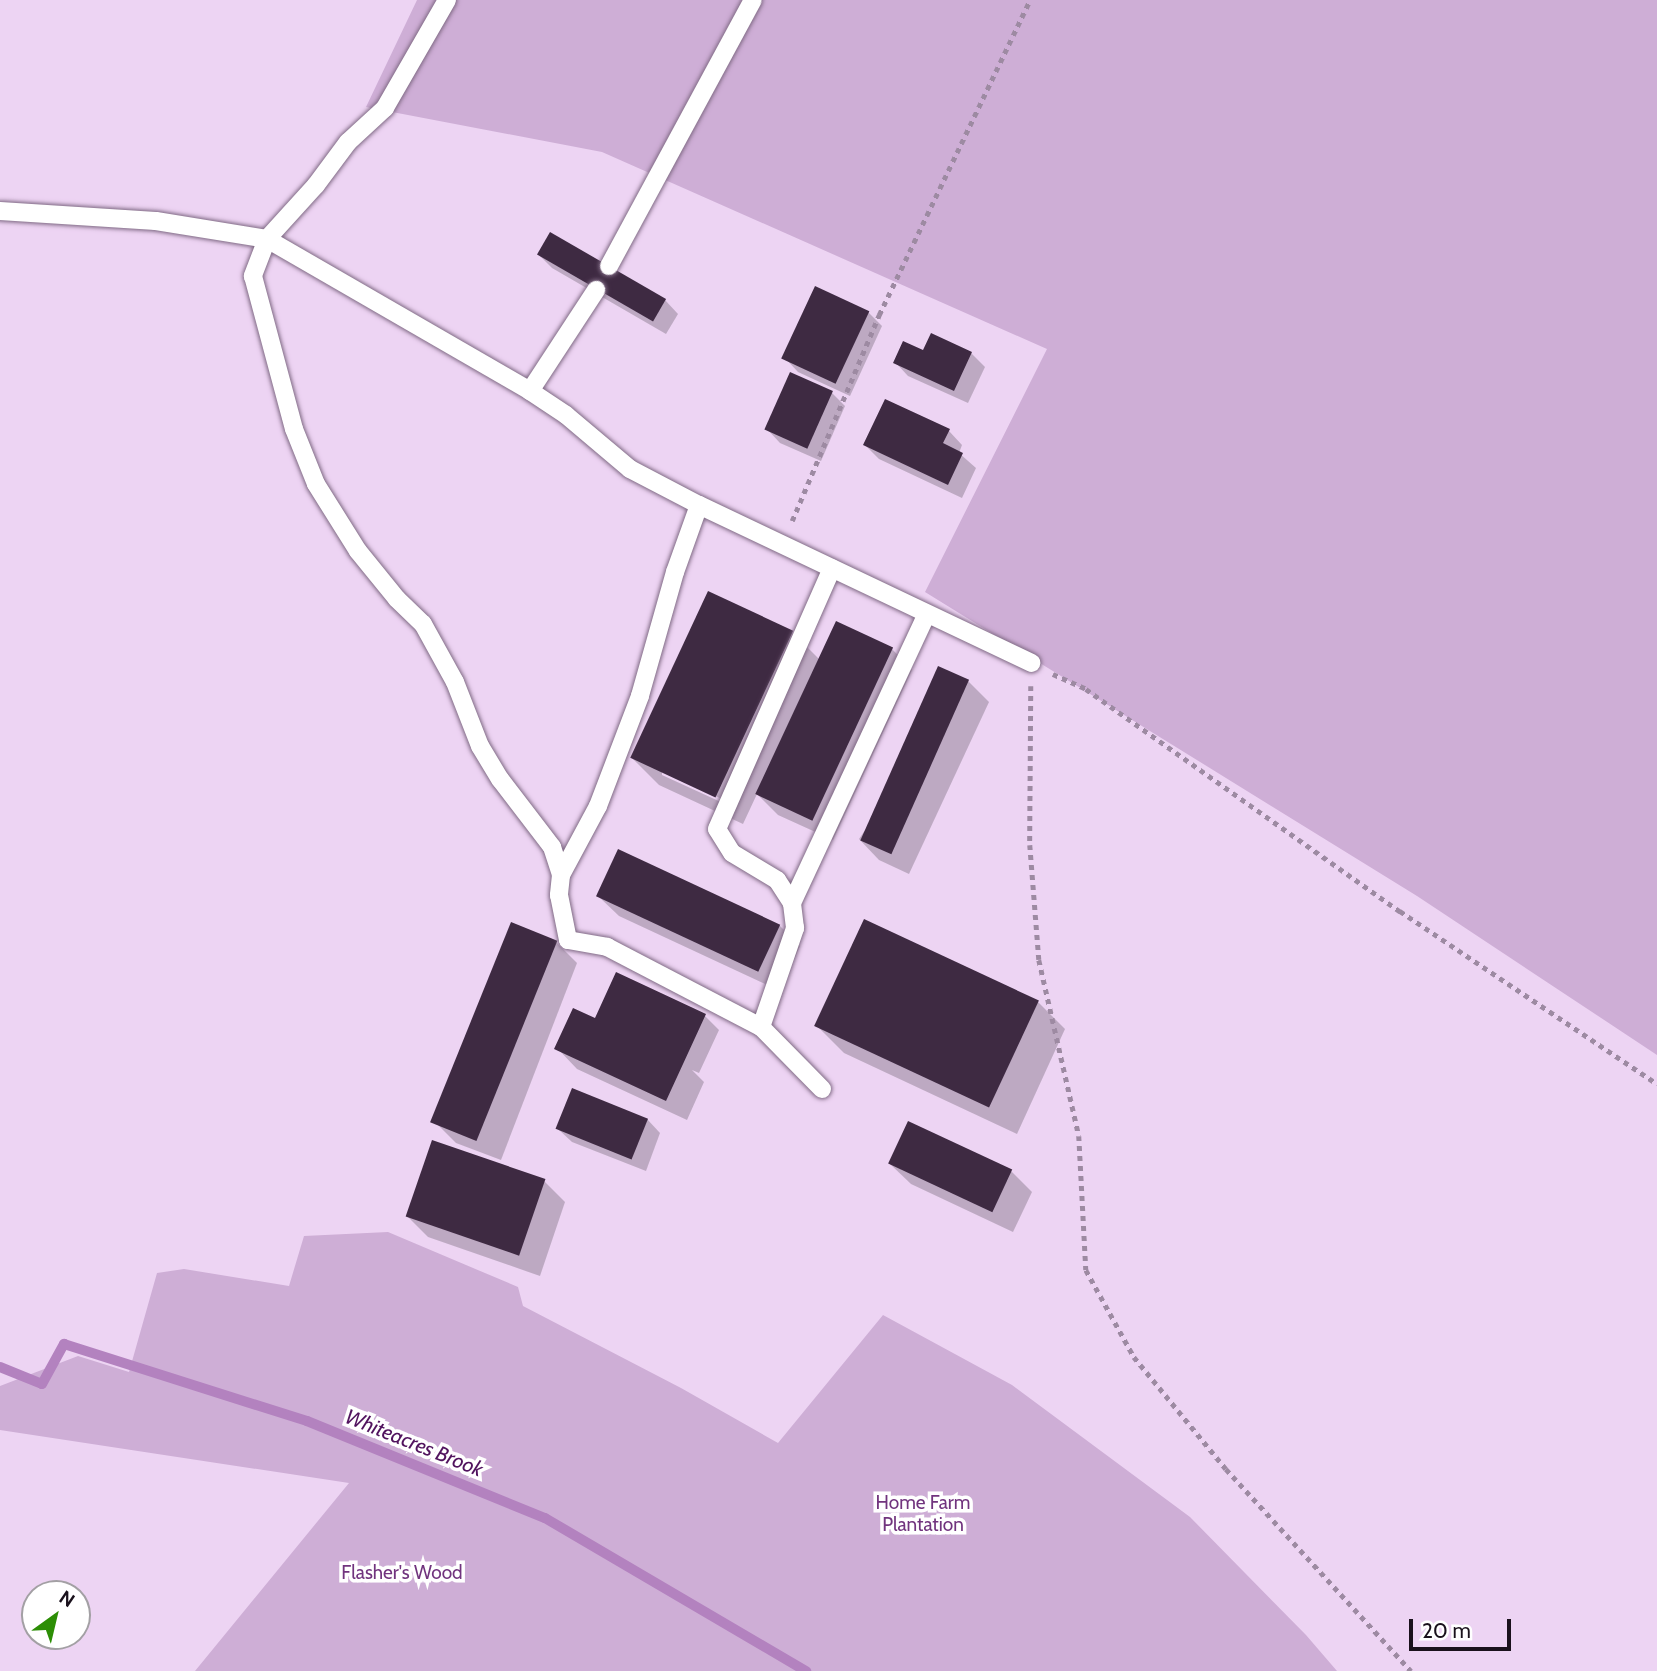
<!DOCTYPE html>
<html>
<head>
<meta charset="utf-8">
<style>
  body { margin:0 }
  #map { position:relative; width:1657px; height:1671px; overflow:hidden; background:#edd4f3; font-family:Cabin,sans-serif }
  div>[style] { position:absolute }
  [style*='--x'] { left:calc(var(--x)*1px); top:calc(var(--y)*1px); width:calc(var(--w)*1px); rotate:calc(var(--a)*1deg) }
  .green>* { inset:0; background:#ceaed6 }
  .shadow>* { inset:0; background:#0003 }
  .stream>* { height:10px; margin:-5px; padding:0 5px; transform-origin:5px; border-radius:5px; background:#b382bf }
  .building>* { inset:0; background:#3e2a42; transform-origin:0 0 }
  .path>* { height:4.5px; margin-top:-2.25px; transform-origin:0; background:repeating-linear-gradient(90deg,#9d8aa2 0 5px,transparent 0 10px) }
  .roads { filter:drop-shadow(0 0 2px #806a85) drop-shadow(0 0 2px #806a85) }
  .lane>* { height:18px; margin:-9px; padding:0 9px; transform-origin:9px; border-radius:9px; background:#fff }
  span { translate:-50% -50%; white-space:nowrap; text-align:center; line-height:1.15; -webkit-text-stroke:7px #fff; paint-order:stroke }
  .park-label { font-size:19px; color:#71347e }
  .water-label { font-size:21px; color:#51135e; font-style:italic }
  .north { position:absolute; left:21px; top:1580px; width:70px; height:70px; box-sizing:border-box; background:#fff; border:2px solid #a3a0a4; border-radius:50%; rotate:34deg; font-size:19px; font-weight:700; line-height:28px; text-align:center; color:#1a111c }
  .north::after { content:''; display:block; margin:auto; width:24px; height:32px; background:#2c8e05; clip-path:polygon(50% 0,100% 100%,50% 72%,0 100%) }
  .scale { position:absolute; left:1409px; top:1619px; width:102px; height:32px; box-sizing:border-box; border:4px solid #1a111c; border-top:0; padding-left:9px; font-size:21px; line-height:24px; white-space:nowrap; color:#1a111c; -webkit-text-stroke:5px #fff; paint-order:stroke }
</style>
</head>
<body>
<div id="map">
  <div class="green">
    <i style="clip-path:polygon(417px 0,1657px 0,1657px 1055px,1417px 896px,925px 592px,1047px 349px,602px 152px,366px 107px)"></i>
    <i style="clip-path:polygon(388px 1232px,518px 1287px,523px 1306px,681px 1388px,778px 1443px,883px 1315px,1012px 1385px,1190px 1517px,1306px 1635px,1337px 1671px,195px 1671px,349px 1483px,0 1430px,0 1386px,78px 1356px,129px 1372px,157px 1273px,184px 1269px,289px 1286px,304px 1236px)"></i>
  </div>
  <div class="shadow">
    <i style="clip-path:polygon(539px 255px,665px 300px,678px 314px,666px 334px,552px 268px)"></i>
    <i style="clip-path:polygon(868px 312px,882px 326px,850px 396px,798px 372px,785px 358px)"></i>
    <i style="clip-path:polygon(924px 352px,971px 353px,985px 367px,968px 403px,908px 376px,895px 362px)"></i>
    <i style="clip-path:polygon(832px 393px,845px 406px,821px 461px,780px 443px,767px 429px)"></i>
    <i style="clip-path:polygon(949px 431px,962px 445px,959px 453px,976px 468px,962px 498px,879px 459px,865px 445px)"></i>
    <i style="clip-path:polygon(evenodd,708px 593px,792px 632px,820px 660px,892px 649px,912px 670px,833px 840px,778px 815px,757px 794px,743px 824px,659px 785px,632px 758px,708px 593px,662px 771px,724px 800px,723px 803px,662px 775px,662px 771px)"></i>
    <i style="clip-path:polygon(968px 681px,989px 702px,909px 874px,879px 860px,859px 839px)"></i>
    <i style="clip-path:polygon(598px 896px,780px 926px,800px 946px,780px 991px,619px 916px)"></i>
    <i style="clip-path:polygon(556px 942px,577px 963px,501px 1160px,456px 1143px,435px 1122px)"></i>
    <i style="clip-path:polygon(617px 975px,705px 1016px,719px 1030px,699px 1073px,692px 1070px,704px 1082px,687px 1120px,577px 1069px,557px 1048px,595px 1020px)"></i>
    <i style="clip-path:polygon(1038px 1002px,1065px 1029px,1017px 1134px,844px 1053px,816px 1025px)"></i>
    <i style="clip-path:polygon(647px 1119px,660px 1133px,646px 1171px,572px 1142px,558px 1129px)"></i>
    <i style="clip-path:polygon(890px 1164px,1011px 1171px,1032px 1192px,1013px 1232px,911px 1184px)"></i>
    <i style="clip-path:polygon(544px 1181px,565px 1202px,540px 1276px,428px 1237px,407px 1216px)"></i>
  </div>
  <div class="stream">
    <i style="--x:0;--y:1367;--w:45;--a:22"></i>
    <i style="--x:42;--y:1384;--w:46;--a:-61.2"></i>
    <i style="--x:64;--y:1344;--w:255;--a:17.6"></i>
    <i style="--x:307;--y:1421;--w:257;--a:22.2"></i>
    <i style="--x:545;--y:1518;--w:303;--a:30.4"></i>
  </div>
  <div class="building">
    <i style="left:550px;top:232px;width:134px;height:26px;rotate:30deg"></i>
    <i style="left:815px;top:286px;width:60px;height:80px;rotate:25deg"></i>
    <i style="clip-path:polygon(931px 333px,972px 352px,954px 391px,893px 363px,903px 341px,923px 350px)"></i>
    <i style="left:790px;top:372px;width:47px;height:63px;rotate:24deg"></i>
    <i style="clip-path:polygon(885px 399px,950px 429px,943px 443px,963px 453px,948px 485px,863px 445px)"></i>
    <i style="left:708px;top:591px;width:94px;height:184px;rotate:25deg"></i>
    <i style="left:836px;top:621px;width:63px;height:191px;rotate:25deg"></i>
    <i style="left:938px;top:666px;width:34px;height:191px;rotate:24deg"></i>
    <i style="left:618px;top:849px;width:179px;height:52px;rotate:25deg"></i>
    <i style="left:864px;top:919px;width:193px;height:118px;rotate:25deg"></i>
    <i style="left:511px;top:922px;width:50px;height:216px;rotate:22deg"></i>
    <i style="clip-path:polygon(616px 972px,706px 1014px,666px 1101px,554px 1049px,573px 1008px,595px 1018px)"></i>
    <i style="left:572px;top:1088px;width:82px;height:44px;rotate:22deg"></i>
    <i style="left:908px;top:1121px;width:115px;height:47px;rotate:25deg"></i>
    <i style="left:432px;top:1140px;width:120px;height:81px;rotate:19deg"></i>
  </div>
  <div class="path">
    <i style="--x:792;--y:521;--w:224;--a:-67.1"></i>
    <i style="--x:879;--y:315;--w:349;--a:-64.4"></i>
    <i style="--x:1053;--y:674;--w:36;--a:24"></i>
    <i style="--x:1086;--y:689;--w:385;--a:35.3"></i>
    <i style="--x:1400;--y:911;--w:310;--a:33.9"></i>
    <i style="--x:1031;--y:686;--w:159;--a:90.4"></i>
    <i style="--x:1030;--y:845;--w:115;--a:85.5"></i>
    <i style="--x:1039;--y:960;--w:180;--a:77.2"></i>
    <i style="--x:1079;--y:1136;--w:134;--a:87"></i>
    <i style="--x:1086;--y:1270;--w:99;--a:61.1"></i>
    <i style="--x:1134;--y:1357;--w:145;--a:50.6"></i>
    <i style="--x:1226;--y:1469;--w:274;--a:47.5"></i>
  </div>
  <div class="roads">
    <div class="lane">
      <i style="--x:447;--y:0;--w:125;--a:119.9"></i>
      <i style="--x:385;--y:108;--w:50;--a:137.4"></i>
      <i style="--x:348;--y:142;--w:54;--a:126.7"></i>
      <i style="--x:316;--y:185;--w:73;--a:132.2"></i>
      <i style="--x:267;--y:239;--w:40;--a:111"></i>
      <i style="--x:253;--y:276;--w:158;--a:75"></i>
      <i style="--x:294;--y:429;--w:59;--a:68.2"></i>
      <i style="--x:316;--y:484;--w:79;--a:57.9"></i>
      <i style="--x:358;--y:551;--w:62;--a:50.9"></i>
      <i style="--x:397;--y:599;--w:36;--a:44"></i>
      <i style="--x:423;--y:624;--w:66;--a:61.1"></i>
      <i style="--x:455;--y:682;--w:69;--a:68.7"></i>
      <i style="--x:480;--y:746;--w:39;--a:59"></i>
      <i style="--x:500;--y:779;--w:86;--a:52.6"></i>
      <i style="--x:552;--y:847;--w:29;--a:72"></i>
      <i style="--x:0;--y:211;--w:156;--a:3.7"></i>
      <i style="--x:156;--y:221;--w:112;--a:9.2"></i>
      <i style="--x:267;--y:239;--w:304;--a:30"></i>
      <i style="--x:530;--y:391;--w:43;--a:33.7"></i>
      <i style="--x:566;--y:415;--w:84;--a:40.2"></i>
      <i style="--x:630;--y:469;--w:78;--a:27.6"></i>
      <i style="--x:699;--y:505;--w:368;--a:25.4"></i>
      <i style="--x:609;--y:266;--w:302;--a:-61.6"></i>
      <i style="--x:530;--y:391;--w:121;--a:-56.8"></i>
      <i style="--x:699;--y:505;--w:71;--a:109.7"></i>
      <i style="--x:675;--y:572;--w:129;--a:105.8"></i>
      <i style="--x:640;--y:696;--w:118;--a:110.9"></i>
      <i style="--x:598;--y:806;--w:78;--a:118.2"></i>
      <i style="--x:561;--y:875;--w:20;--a:96"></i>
      <i style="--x:559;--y:895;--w:46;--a:78.7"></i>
      <i style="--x:568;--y:940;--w:40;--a:10"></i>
      <i style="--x:607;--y:947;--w:174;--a:27.5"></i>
      <i style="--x:792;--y:903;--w:319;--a:-65"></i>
      <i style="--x:822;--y:1089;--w:87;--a:-134.5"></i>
      <i style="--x:761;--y:1027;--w:105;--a:-71"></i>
      <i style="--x:795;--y:928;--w:25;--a:-97"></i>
      <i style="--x:792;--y:903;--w:27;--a:-123"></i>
      <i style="--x:777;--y:880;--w:52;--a:-149"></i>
      <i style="--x:732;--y:853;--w:28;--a:-122"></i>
      <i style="--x:717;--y:829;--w:285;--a:-66.2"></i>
    </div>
  </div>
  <div class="park-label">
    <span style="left:923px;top:1514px">Home Farm<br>Plantation</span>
    <span style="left:402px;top:1573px">Flasher's Wood</span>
  </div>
  <div class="water-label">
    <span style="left:414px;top:1443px;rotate:22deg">Whiteacres Brook</span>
  </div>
  <div class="north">N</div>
  <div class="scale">20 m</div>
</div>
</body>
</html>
